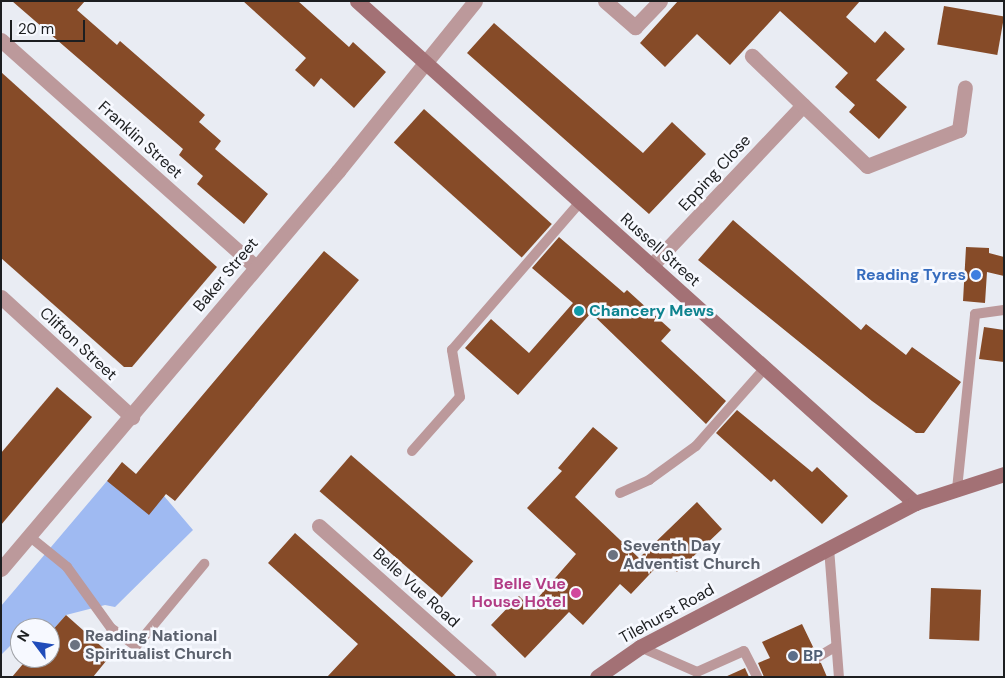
<!DOCTYPE html>
<html>
<head>
<meta charset="utf-8">
<style>
  body { margin:0 }
  #map { position:relative; width:1005px; height:678px; overflow:hidden; background:#e9ecf3; font-family:"DM Sans",sans-serif }
  div>[style] { position:absolute }
  [style*='--x'] { left:calc(var(--x)*1px); top:calc(var(--y)*1px); width:calc(var(--w)*1px); rotate:calc(var(--a)*1deg) }
  .green>* { inset:0; background:#9fbaf2 }
  .building>* { inset:0; background:#864b28; transform-origin:0 0 }
  .lane>* { height:10px; margin:-5px; padding:0 5px; transform-origin:5px; border-radius:5px; background:#bc999b }
  .street>* { height:15px; margin:-7.5px; padding:0 7.5px; transform-origin:7.5px; border-radius:7.5px; background:#bc999b }
  .secondary>* { height:15px; margin:-7.5px; padding:0 7.5px; transform-origin:7.5px; border-radius:7.5px; background:#a37175 }
  .dots>* { width:14px; height:14px; translate:-50% -50%; box-sizing:border-box; border:2px solid #f7f9ff; border-radius:50% }
  span { translate:-50% -50%; white-space:nowrap; text-align:center; line-height:1.15; -webkit-text-stroke:5px #f7f9ff; paint-order:stroke }
  .street-label { font-size:16px; color:#1c1e20 }
  .shop-label { font-size:16px; color:#366cbe; font-weight:700 }
  .right { translate:-100% -50%; text-align:right }
  .culture-label { font-size:16px; color:#0d838f; font-weight:700 }
  .left { translate:0 -50%; text-align:left }
  .worship-label { font-size:16px; color:#5b616d; font-weight:700 }
  .hotel-label { font-size:16px; color:#b23c85; font-weight:700 }
  .service-label { font-size:16px; color:#4e5e75; font-weight:700 }
  .frame { position:absolute; inset:0; border:2px solid #1c1e20; pointer-events:none }
  .north { position:absolute; left:10px; top:618px; width:50px; height:50px; box-sizing:border-box; background:#f7f9ff; border:1px solid #9fa1a6; border-radius:50%; rotate:301deg; font-size:14px; font-weight:700; line-height:20px; text-align:center; color:#1c1e20 }
  .north::after { content:''; display:block; margin:auto; width:18px; height:22px; background:#204cba; clip-path:polygon(50% 0,100% 100%,50% 72%,0 100%) }
  .scale { position:absolute; left:10px; top:20px; width:75px; height:22px; box-sizing:border-box; border:2px solid #1c1e20; border-top:0; padding-left:6px; font-size:15px; line-height:18px; white-space:nowrap; color:#1c1e20; -webkit-text-stroke:4px #f7f9ff; paint-order:stroke }
</style>
</head>
<body>
<div id="map">
  <div class="green">
    <i style="clip-path:polygon(107px 481px,164px 496px,193px 530px,115px 607px,105px 605px,66px 615px,50px 633px,50px 628px,20px 628px,20px 636px,1px 655px,1px 606px)"></i>
  </div>
  <div class="building">
    <i style="clip-path:polygon(12px 1px,85px 1px,77px 10px,117px 45px,120px 41px,205px 115px,199px 122px,221px 141px,215px 149px,268px 194px,244px 224px,197px 184px,203px 176px,179px 155px,183px 149px)"></i>
    <i style="clip-path:polygon(243px 1px,298px 1px,349px 47px,353px 42px,386px 72px,354px 108px,321px 78px,314px 87px,295px 70px,306px 58px)"></i>
    <i style="clip-path:polygon(678px 1px,860px 1px,846px 17px,875px 43px,885px 31px,905px 49px,876px 80px,907px 107px,879px 139px,849px 112px,855px 105px,835px 87px,848px 73px,780px 11px,730px 65px,697px 34px,665px 67px,640px 43px)"></i>
    <i style="left:944px;top:6px;width:61px;height:39px;rotate:10deg"></i>
    <i style="clip-path:polygon(494px 23px,643px 153px,672px 122px,706px 154px,649px 214px,467px 53px)"></i>
    <i style="clip-path:polygon(1px 72px,217px 267px,132px 367px,124px 367px,1px 258px)"></i>
    <i style="left:424px;top:109px;width:172px;height:45px;rotate:42deg"></i>
    <i style="clip-path:polygon(733px 220px,861px 330px,866px 324px,906px 355px,912px 347px,961px 382px,924px 433px,916px 433px,872px 401px,698px 260px)"></i>
    <i style="clip-path:polygon(559px 237px,624px 293px,627px 290px,671px 330px,661px 341px,726px 401px,706px 424px,591px 313px,518px 395px,465px 348px,491px 319px,529px 353px,573px 303px,532px 268px)"></i>
    <i style="clip-path:polygon(966px 247px,989px 248px,989px 253px,1004px 257px,1004px 276px,987px 272px,985px 303px,963px 301px)"></i>
    <i style="clip-path:polygon(324px 251px,359px 280px,175px 501px,166px 494px,149px 515px,107px 481px,122px 462px,136px 474px)"></i>
    <i style="clip-path:polygon(984px 327px,1004px 330px,1004px 362px,979px 359px)"></i>
    <i style="clip-path:polygon(57px 387px,92px 417px,1px 525px,1px 453px)"></i>
    <i style="clip-path:polygon(737px 410px,812px 472px,817px 467px,848px 496px,822px 524px,774px 479px,771px 482px,716px 433px)"></i>
    <i style="clip-path:polygon(593px 427px,618px 448px,575px 497px,639px 558px,697px 502px,722px 529px,677px 572px,664px 559px,631px 594px,620px 584px,583px 625px,569px 612px,525px 658px,491px 625px,519px 596px,530px 607px,576px 554px,527px 508px,562px 471px,558px 468px)"></i>
    <i style="left:351px;top:455px;width:162px;height:48px;rotate:41deg"></i>
    <i style="clip-path:polygon(295px 533px,365px 595px,457px 677px,327px 677px,358px 644px,268px 563px)"></i>
    <i style="left:931px;top:588px;width:50px;height:51px;rotate:2deg"></i>
    <i style="clip-path:polygon(66px 615px,111px 655px,93px 677px,12px 677px,28px 658px,50px 658px,50px 633px)"></i>
    <i style="clip-path:polygon(802px 624px,815px 651px,812px 660px,821px 663px,827px 677px,764px 677px,758px 663px,770px 658px,762px 642px)"></i>
    <i style="clip-path:polygon(745px 668px,749px 677px,725px 677px)"></i>
  </div>
  <div class="lane">
    <i style="--x:412;--y:451;--w:72;--a:-48.4"></i>
    <i style="--x:460;--y:397;--w:48;--a:-99.7"></i>
    <i style="--x:452;--y:350;--w:196;--a:-49.1"></i>
    <i style="--x:957;--y:489;--w:176;--a:-84.1"></i>
    <i style="--x:975;--y:314;--w:29;--a:-8"></i>
    <i style="--x:620;--y:493;--w:32;--a:-24"></i>
    <i style="--x:649;--y:480;--w:58;--a:-35.9"></i>
    <i style="--x:696;--y:446;--w:104;--a:-48.5"></i>
    <i style="--x:29;--y:536;--w:49;--a:39.2"></i>
    <i style="--x:67;--y:567;--w:75;--a:54.2"></i>
    <i style="--x:111;--y:628;--w:31;--a:36"></i>
    <i style="--x:136;--y:646;--w:107;--a:-50.3"></i>
    <i style="--x:829;--y:548;--w:129;--a:85.6"></i>
    <i style="--x:640;--y:647;--w:62;--a:23.7"></i>
    <i style="--x:697;--y:672;--w:51;--a:-24.1"></i>
    <i style="--x:744;--y:651;--w:29;--a:63"></i>
    <i style="--x:818;--y:657;--w:21;--a:-31"></i>
  </div>
  <div class="street">
    <i style="--x:605;--y:1;--w:40;--a:41"></i>
    <i style="--x:635;--y:27;--w:36;--a:-46"></i>
    <i style="--x:1;--y:40;--w:340;--a:41.7"></i>
    <i style="--x:803;--y:105;--w:88;--a:43.6"></i>
    <i style="--x:867;--y:166;--w:99;--a:-21.4"></i>
    <i style="--x:959;--y:130;--w:43;--a:-82.1"></i>
    <i style="--x:651;--y:266;--w:221;--a:-46.6"></i>
    <i style="--x:803;--y:105;--w:71;--a:-136.1"></i>
    <i style="--x:1;--y:297;--w:178;--a:42.5"></i>
    <i style="--x:319;--y:526;--w:227;--a:41.6"></i>
    <i style="--x:1;--y:569;--w:522;--a:-49.74"></i>
    <i style="--x:338;--y:171;--w:218;--a:-51.1"></i>
  </div>
  <div class="secondary">
    <i style="--x:357;--y:1;--w:751;--a:41.98"></i>
    <i style="--x:597;--y:677;--w:52;--a:-34.9"></i>
    <i style="--x:640;--y:647;--w:310;--a:-27.6"></i>
    <i style="--x:915;--y:503;--w:94;--a:-18"></i>
  </div>
  <div class="dots">
    <i style="left:976px;top:275px;background:#3f7fe0"></i>
    <i style="left:579px;top:311px;background:#0f9aa8"></i>
    <i style="left:613px;top:555px;background:#6b7280"></i>
    <i style="left:576px;top:593px;background:#d1479c"></i>
    <i style="left:75px;top:645px;background:#6b7280"></i>
    <i style="left:793px;top:656px;background:#5c6f8a"></i>
  </div>
  <div class="street-label">
    <span style="left:140px;top:140px;rotate:42deg">Franklin Street</span>
    <span style="left:715px;top:173px;rotate:-47deg">Epping Close</span>
    <span style="left:660px;top:250px;rotate:42deg">Russell Street</span>
    <span style="left:226px;top:275px;rotate:-50deg">Baker Street</span>
    <span style="left:78px;top:344px;rotate:43deg">Clifton Street</span>
    <span style="left:416px;top:588px;rotate:42deg">Belle Vue Road</span>
    <span style="left:667px;top:614px;rotate:-29deg">Tilehurst Road</span>
  </div>
  <div class="shop-label">
    <span class="right" style="left:966px;top:275px">Reading Tyres</span>
  </div>
  <div class="culture-label">
    <span class="left" style="left:589px;top:311px">Chancery Mews</span>
  </div>
  <div class="worship-label">
    <span class="left" style="left:623px;top:555px">Seventh Day<br>Adventist Church</span>
    <span class="left" style="left:85px;top:645px">Reading National<br>Spiritualist Church</span>
  </div>
  <div class="hotel-label">
    <span class="right" style="left:566px;top:593px">Belle Vue<br>House Hotel</span>
  </div>
  <div class="service-label">
    <span class="left" style="left:803px;top:656px">BP</span>
  </div>
  <div class="frame"></div>
  <div class="north">N</div>
  <div class="scale">20 m</div>
</div>
</body>
</html>
